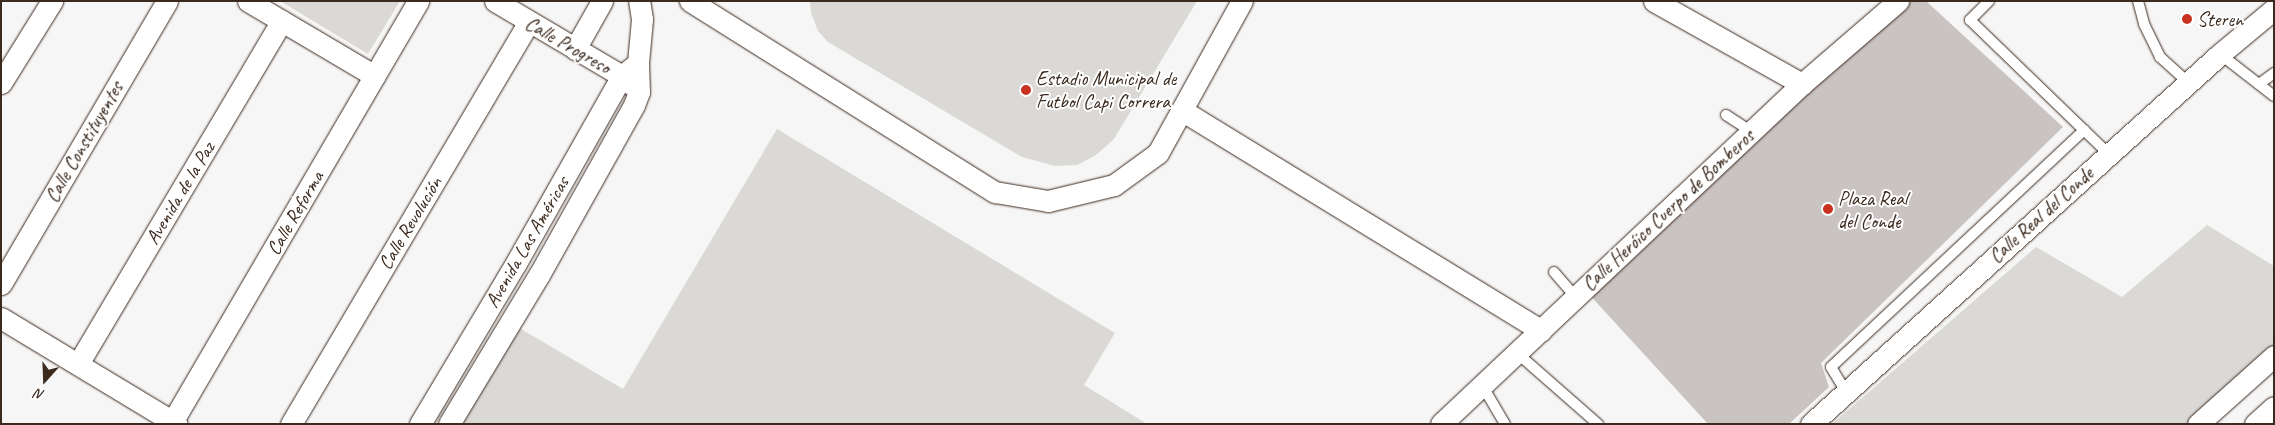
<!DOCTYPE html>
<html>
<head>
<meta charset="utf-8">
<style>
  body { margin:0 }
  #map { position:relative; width:2275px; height:425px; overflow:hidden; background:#f7f6f6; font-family:Caveat,sans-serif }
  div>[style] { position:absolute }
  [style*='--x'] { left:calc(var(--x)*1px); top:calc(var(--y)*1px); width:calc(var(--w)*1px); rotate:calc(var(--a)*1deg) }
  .green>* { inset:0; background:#dbd9d6 }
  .building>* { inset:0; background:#c9c3c1 }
  .roads { filter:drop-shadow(0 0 1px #3b2a1e) drop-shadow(0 0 1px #3b2a1e) }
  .service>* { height:10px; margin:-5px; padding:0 5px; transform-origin:5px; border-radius:5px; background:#fff }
  .minor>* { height:21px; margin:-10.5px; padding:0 10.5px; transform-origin:10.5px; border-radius:10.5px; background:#fff }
  .dots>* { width:14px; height:14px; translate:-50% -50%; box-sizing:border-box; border:2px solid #fff; border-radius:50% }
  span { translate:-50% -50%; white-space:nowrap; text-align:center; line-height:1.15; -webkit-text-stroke:4px #fff; paint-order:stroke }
  .poi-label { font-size:20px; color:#3b2a1e }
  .left { translate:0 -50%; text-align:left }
  .street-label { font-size:20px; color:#3b2a1e }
  .frame { position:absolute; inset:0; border:2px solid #3b2a1e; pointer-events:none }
  .north { position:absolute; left:20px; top:355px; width:50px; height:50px; -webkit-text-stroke:4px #fff; paint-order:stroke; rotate:200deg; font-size:14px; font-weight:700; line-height:20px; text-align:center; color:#3b2a1e }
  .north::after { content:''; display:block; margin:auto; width:18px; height:22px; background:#3b2a1e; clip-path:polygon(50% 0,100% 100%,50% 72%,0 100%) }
</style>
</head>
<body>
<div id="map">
  <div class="green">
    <i style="clip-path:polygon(280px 1px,400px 1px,368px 54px)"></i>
    <i style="clip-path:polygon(810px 1px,1197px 1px,1114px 139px,1096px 155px,1077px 165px,1055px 166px,1022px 157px,828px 42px,818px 31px,811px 13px)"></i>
    <i style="clip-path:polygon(777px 129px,1115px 333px,1084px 385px,1147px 424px,458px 424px,516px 326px,623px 389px)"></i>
    <i style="clip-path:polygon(2207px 225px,2274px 266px,2274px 367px,2211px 424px,1832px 424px,2036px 247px,2122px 297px)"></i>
  </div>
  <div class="building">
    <i style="clip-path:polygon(1906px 1px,1926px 1px,2063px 127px,1821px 363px,1829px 387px,1789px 424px,1708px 424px,1586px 291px)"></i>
  </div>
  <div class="roads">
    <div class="service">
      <i style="--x:1989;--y:1;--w:27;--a:135"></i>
      <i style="--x:1970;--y:20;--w:193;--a:44"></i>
      <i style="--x:2138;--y:1;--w:24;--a:75"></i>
      <i style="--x:2144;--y:24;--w:37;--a:64"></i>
      <i style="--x:2160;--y:57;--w:39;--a:42"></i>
      <i style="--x:2220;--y:54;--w:68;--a:37.9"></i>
      <i style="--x:2259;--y:84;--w:19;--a:-36"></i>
      <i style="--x:1726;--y:115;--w:30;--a:33"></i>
      <i style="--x:1554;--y:272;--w:33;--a:49"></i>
      <i style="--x:1517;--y:353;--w:108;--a:41.2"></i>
      <i style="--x:1482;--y:385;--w:45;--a:59.5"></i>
      <i style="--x:1846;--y:392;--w:29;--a:-121"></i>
      <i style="--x:1831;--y:367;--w:347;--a:-43.1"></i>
    </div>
    <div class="minor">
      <i style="--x:248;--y:1;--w:147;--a:30.6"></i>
      <i style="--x:495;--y:1;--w:147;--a:30.6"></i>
      <i style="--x:622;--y:76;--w:13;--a:42"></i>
      <i style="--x:690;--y:1;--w:360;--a:32.1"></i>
      <i style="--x:995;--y:192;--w:54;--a:9.6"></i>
      <i style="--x:1048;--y:201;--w:68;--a:-13.6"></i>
      <i style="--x:1114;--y:185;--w:54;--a:-36"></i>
      <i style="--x:1158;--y:153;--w:174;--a:-61.1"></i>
      <i style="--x:1654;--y:1;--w:170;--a:29.3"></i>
      <i style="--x:575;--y:49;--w:55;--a:-60.6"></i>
      <i style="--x:1;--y:83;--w:97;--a:-58.1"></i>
      <i style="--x:1183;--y:111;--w:420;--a:31.5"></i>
      <i style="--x:1;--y:284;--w:328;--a:-59.6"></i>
      <i style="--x:1;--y:318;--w:205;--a:31.1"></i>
      <i style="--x:78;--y:364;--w:399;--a:-59.3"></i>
      <i style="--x:171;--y:424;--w:490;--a:-59.7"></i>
      <i style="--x:291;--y:424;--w:467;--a:-59.4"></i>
      <i style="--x:420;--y:424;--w:187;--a:-59.2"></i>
      <i style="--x:516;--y:263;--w:215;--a:-60.5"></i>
      <i style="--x:622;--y:76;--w:21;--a:-39"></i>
      <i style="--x:449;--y:424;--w:174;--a:-58.9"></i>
      <i style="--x:539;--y:275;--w:195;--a:-60.8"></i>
      <i style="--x:634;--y:105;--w:14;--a:-69"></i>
      <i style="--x:639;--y:92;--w:29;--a:-92"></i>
      <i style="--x:638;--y:63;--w:44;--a:-84.8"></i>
      <i style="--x:642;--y:19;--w:18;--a:-99"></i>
      <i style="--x:1441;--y:424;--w:496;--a:-43.3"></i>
      <i style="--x:1802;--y:84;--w:127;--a:-40.8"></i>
      <i style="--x:1811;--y:424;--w:552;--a:-42.13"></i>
      <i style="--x:2220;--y:54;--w:70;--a:-39.8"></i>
      <i style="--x:2198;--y:424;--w:102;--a:-41.8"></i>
      <i style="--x:2255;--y:424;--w:25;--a:-42"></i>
    </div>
  </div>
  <div class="dots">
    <i style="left:2187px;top:19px;background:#c8321e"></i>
    <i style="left:1026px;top:90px;background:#c8321e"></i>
    <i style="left:1828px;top:209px;background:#c8321e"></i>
  </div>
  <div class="poi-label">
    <span class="left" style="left:2197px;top:19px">Steren</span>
    <span class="left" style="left:1036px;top:90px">Estadio Municipal de<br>Futbol Capi Correra</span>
    <span class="left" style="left:1838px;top:210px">Plaza Real<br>del Conde</span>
  </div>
  <div class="street-label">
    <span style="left:568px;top:45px;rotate:30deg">Calle Progreso</span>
    <span style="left:84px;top:142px;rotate:-60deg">Calle Constituyentes</span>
    <span style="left:180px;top:193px;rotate:-59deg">Avenida de la Paz</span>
    <span style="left:1668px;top:210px;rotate:-43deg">Calle Heróico Cuerpo de Bomberos</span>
    <span style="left:295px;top:213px;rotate:-60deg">Calle Reforma</span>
    <span style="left:2041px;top:215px;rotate:-42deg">Calle Real del Conde</span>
    <span style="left:410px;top:223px;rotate:-59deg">Calle Revolucíón</span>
    <span style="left:527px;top:242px;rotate:-60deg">Avenida Las Américas</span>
  </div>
  <div class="frame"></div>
  <div class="north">N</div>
</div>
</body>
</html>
